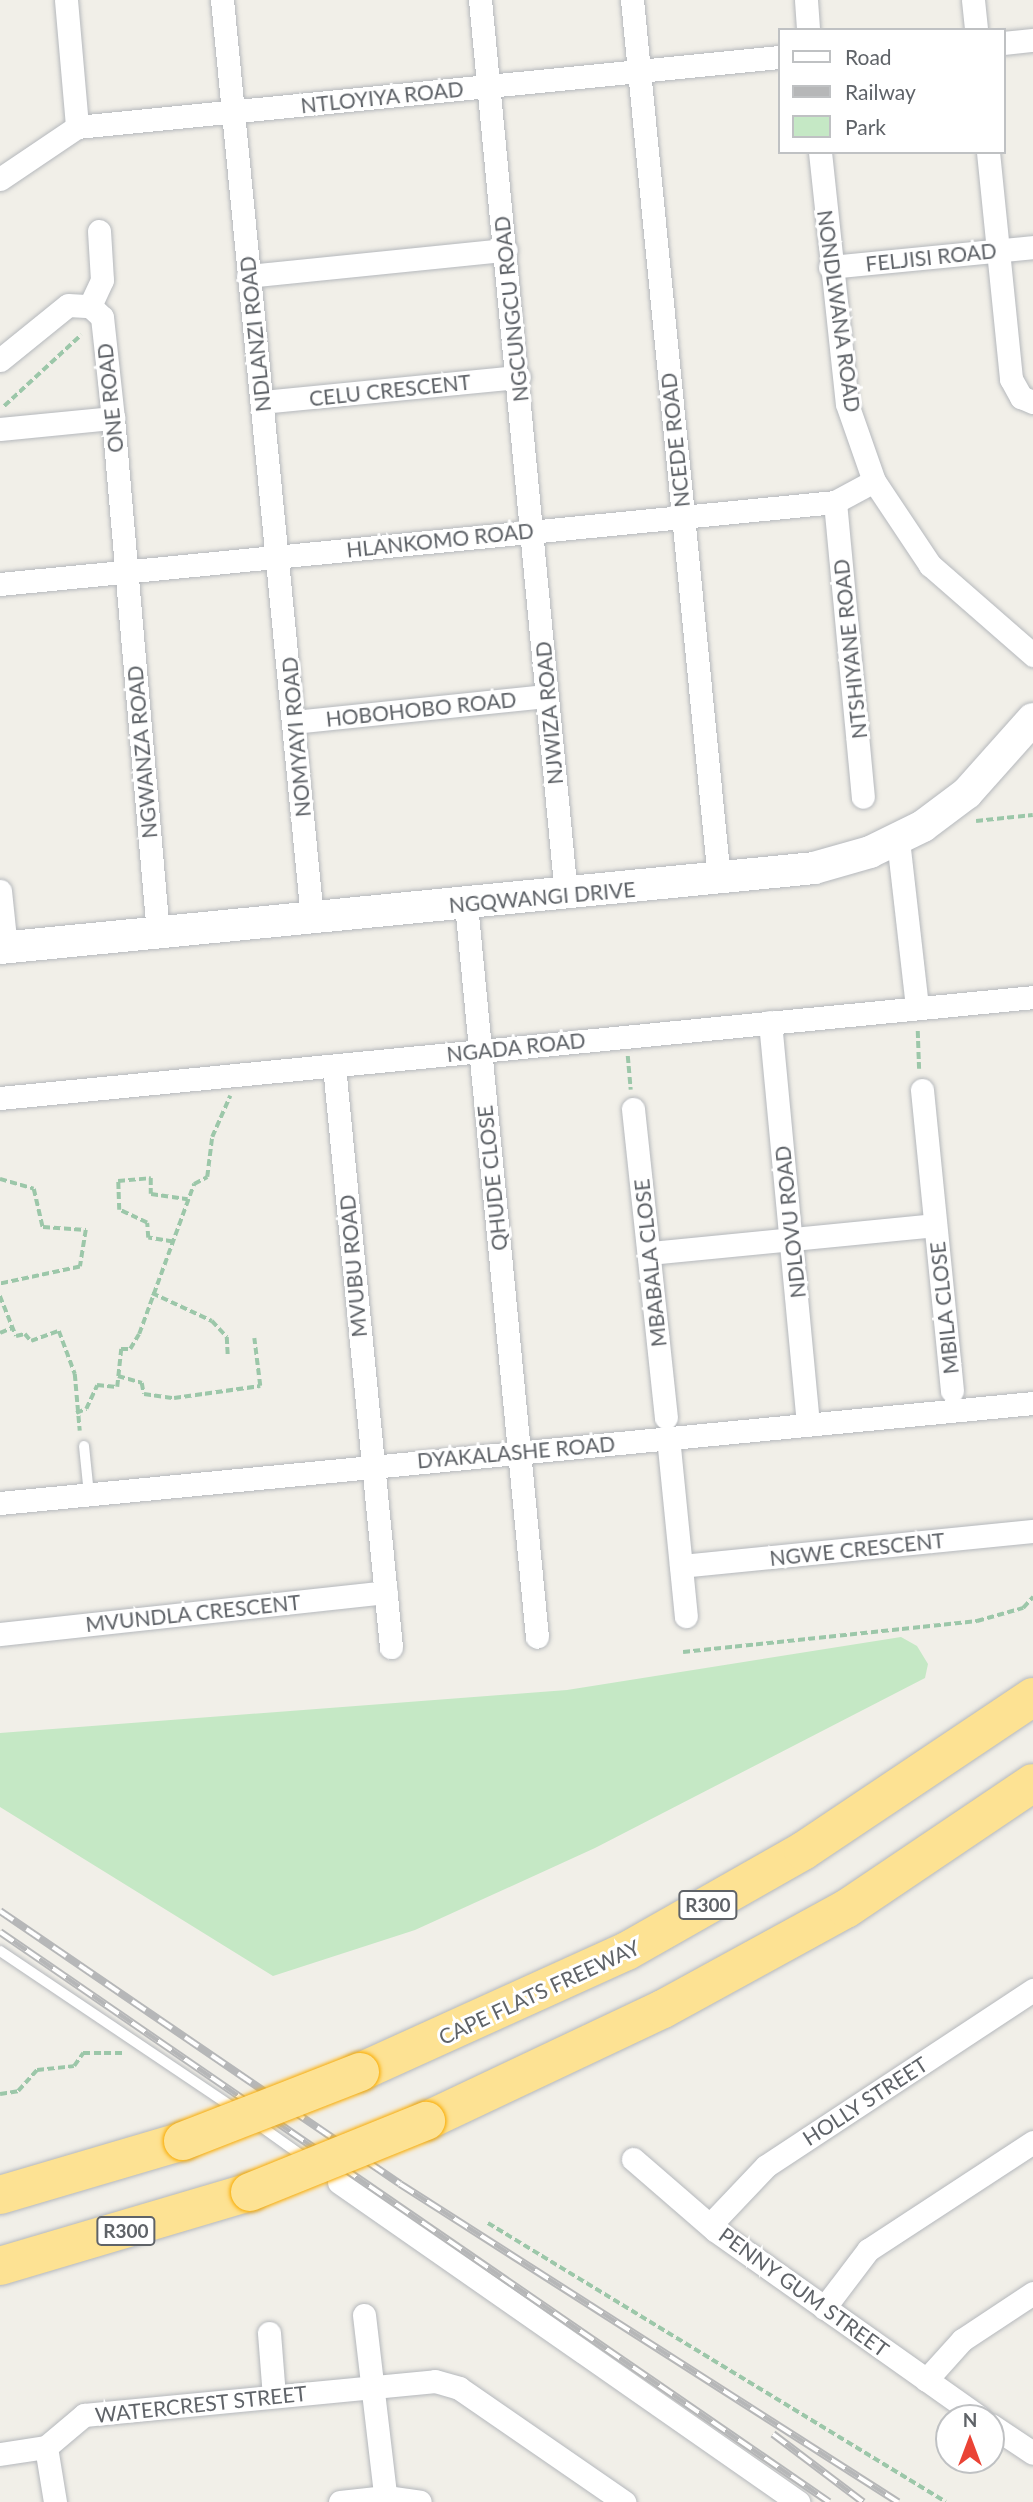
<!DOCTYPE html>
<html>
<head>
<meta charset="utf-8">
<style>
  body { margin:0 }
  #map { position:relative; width:1033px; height:2502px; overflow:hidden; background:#f1efe8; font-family:Lato,sans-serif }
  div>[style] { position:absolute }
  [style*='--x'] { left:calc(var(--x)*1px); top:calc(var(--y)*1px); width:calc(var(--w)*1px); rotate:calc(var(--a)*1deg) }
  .green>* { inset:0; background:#c5e8c5 }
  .path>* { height:3.5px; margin-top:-1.75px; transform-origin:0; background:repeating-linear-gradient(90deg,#9cc7a9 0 7px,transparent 0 10.5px) }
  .roads { filter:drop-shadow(0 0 2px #b5b8bc) drop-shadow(0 0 2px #b5b8bc) }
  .lane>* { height:10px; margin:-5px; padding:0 5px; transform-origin:5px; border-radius:5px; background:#fff }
  .street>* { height:23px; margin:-11.5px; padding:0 11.5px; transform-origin:11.5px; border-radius:11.5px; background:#fff }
  .secondary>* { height:32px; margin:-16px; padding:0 16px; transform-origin:16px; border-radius:16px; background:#fff }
  .highway>* { height:38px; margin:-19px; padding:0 19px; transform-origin:19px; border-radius:19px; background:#fde293 }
  .rail>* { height:8px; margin-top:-4px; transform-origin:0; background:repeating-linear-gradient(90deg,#fff 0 16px,#b6b7b8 0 32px); box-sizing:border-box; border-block:2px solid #b6b7b8 }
  .bridges { filter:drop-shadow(0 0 2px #f9ab00) drop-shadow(0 0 2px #f9ab00) }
  .highway-bridge>* { height:38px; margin:-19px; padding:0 19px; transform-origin:19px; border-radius:19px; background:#fde293 }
  span { translate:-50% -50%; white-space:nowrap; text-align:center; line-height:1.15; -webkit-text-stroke:6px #fff; paint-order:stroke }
  .shield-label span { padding:2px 5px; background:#fff; border:2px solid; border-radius:5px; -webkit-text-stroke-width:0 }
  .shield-label { font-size:19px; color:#5f6368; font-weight:700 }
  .street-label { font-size:21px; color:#5f6368 }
  .legend { position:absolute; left:778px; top:28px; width:228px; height:126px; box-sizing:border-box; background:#fff; border:2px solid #bfc1c3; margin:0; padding:9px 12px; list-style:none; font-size:21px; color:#5f6368 }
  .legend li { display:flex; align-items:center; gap:14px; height:35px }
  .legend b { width:35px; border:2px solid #bfc1c3 }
  .north { position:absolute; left:935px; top:2404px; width:70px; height:70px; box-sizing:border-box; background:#fff; border:2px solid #bfc1c3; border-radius:50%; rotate:0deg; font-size:19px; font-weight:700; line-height:28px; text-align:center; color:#5f6368 }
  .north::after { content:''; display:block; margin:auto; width:24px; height:32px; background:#ea4335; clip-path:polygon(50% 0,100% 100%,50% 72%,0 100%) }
</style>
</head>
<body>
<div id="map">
  <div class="green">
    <i style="clip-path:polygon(901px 1637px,917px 1646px,928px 1664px,925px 1678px,595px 1848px,415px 1930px,273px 1976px,0 1807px,0 1733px,567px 1690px)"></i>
  </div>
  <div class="path">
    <i style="--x:4;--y:406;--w:105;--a:-42.7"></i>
    <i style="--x:976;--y:821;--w:57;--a:-6"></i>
    <i style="--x:918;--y:1031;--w:38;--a:88"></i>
    <i style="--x:628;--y:1056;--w:34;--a:85"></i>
    <i style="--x:0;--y:1179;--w:35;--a:16"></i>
    <i style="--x:34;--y:1189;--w:39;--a:77"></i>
    <i style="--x:43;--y:1227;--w:43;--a:4"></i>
    <i style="--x:86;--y:1230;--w:37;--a:99"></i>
    <i style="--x:80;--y:1267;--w:82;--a:168"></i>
    <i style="--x:173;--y:1242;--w:25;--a:-171"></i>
    <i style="--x:148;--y:1238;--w:15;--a:-94"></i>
    <i style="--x:147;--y:1223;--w:31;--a:-155"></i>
    <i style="--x:119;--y:1210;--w:29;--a:-92"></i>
    <i style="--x:118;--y:1181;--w:33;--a:-5"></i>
    <i style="--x:151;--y:1178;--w:16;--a:90"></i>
    <i style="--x:151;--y:1194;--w:37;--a:8"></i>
    <i style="--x:152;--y:1293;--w:66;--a:25"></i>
    <i style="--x:212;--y:1321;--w:22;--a:47"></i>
    <i style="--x:227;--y:1337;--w:19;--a:87"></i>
    <i style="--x:0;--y:1296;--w:43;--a:68.2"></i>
    <i style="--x:16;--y:1336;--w:9;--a:-13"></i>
    <i style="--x:25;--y:1334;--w:9;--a:49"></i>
    <i style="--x:31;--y:1341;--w:30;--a:-20"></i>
    <i style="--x:59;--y:1331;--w:46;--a:69.6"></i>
    <i style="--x:75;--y:1374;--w:57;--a:85"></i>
    <i style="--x:0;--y:1333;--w:13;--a:-23"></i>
    <i style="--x:118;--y:1376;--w:25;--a:16"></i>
    <i style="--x:142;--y:1383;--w:11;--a:80"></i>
    <i style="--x:144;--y:1394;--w:30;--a:8"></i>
    <i style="--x:174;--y:1398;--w:87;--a:-7.9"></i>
    <i style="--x:260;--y:1386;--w:48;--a:-97.1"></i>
    <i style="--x:76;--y:1413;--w:11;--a:-22"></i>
    <i style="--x:86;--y:1409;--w:26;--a:-65"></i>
    <i style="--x:97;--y:1385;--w:20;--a:6"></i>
    <i style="--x:117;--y:1387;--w:38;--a:-84"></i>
    <i style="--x:121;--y:1349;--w:9;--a:0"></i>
    <i style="--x:130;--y:1349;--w:17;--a:-59"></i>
    <i style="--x:139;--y:1334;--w:160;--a:-69.9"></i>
    <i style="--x:194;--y:1184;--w:15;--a:-28"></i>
    <i style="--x:207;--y:1177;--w:40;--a:-82.9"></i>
    <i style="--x:212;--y:1137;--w:45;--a:-66.3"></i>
    <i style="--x:683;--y:1652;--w:296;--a:-6"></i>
    <i style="--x:977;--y:1621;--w:48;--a:-15.8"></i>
    <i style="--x:1023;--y:1608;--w:15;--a:-48"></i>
    <i style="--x:0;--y:2094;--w:18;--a:-9"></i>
    <i style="--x:18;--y:2091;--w:28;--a:-48"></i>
    <i style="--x:37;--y:2070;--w:37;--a:-6"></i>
    <i style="--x:74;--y:2066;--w:16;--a:-55"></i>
    <i style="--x:83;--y:2053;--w:42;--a:0"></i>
    <i style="--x:488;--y:2223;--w:536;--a:31.35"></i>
  </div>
  <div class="roads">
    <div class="lane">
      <i style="--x:84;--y:1446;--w:48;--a:84.1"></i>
      <i style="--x:0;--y:1951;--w:285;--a:33.9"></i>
      <i style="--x:256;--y:2123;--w:64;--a:35.4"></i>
    </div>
    <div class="street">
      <i style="--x:66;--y:0;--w:127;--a:85"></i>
      <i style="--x:222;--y:0;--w:922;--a:84.4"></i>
      <i style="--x:480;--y:0;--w:898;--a:84.51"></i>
      <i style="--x:632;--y:0;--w:884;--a:84.35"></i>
      <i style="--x:806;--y:0;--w:30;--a:86"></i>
      <i style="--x:973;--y:0;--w:30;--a:84"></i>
      <i style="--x:1003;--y:43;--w:30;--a:-6"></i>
      <i style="--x:820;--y:152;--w:253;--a:83.9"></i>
      <i style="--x:847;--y:404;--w:82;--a:70.7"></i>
      <i style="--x:874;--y:481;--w:101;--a:56.3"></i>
      <i style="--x:930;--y:565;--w:137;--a:41.1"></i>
      <i style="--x:988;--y:152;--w:228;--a:84.2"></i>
      <i style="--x:1011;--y:379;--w:21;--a:61"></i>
      <i style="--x:1021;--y:397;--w:13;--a:23"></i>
      <i style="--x:0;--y:179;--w:93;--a:-34"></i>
      <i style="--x:77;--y:127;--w:705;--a:-5.69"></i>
      <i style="--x:99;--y:231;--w:49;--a:86.5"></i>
      <i style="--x:102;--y:280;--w:29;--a:115"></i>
      <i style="--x:90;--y:306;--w:16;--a:43"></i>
      <i style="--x:102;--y:317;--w:102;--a:83.8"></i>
      <i style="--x:113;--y:418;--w:517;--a:85.01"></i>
      <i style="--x:830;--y:267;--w:204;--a:-5.6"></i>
      <i style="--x:248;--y:276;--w:259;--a:-5.8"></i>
      <i style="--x:0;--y:360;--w:87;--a:-39"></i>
      <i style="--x:68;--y:305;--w:22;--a:3"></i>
      <i style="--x:262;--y:402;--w:258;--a:-5.6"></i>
      <i style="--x:0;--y:429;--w:114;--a:-5.6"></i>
      <i style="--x:835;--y:502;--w:296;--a:84.6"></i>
      <i style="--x:0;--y:584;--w:839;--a:-5.61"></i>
      <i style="--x:835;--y:502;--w:44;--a:-28.3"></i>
      <i style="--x:294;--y:722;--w:254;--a:-5.9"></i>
      <i style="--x:898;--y:840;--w:169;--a:83.5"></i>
      <i style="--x:0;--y:891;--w:57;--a:84"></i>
      <i style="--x:466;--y:904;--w:736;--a:84.47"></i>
      <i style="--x:770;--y:1022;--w:403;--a:84.6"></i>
      <i style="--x:334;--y:1066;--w:584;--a:84.4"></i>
      <i style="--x:922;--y:1090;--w:302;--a:84.3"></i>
      <i style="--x:0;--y:1098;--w:1038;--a:-5.58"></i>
      <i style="--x:633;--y:1109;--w:310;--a:83.9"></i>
      <i style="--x:650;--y:1253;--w:286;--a:-5.6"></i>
      <i style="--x:668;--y:1437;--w:180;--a:84.3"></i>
      <i style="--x:0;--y:1503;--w:1038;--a:-5.53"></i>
      <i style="--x:681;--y:1566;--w:354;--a:-5.7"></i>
      <i style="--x:0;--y:1634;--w:388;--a:-6.2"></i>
      <i style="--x:633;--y:2159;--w:108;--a:40.9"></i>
      <i style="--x:715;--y:2230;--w:326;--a:35.3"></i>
      <i style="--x:339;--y:2182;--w:560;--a:34.88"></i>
      <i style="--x:710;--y:2225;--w:81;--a:-46.5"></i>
      <i style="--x:766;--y:2166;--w:320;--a:-33.4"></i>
      <i style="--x:824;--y:2308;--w:73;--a:-52.8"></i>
      <i style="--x:868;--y:2250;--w:197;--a:-33.2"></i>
      <i style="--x:364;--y:2315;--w:188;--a:83.3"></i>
      <i style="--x:269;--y:2333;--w:63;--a:85.5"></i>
      <i style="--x:926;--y:2380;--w:54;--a:-48"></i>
      <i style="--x:962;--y:2340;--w:85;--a:-33.5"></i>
      <i style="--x:991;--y:2425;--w:50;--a:33.7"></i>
      <i style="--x:46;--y:2447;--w:56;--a:80.7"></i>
      <i style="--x:0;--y:2454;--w:47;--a:-8.7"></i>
      <i style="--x:46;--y:2447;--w:50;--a:-40.1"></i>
      <i style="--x:84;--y:2415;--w:353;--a:-5.5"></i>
      <i style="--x:435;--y:2381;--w:25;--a:16"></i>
      <i style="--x:459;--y:2388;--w:201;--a:34.6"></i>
      <i style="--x:340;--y:2502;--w:46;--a:-6.2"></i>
      <i style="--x:386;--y:2497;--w:34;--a:8"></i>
    </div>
    <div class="secondary">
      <i style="--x:0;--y:948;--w:818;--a:-5.61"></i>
      <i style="--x:814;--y:868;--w:58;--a:-15.9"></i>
      <i style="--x:870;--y:852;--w:59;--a:-26.1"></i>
      <i style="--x:923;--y:826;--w:55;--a:-36.9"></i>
      <i style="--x:967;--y:793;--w:99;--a:-48.3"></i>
    </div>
    <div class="highway">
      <i style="--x:360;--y:2072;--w:293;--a:-24.4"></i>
      <i style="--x:627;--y:1951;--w:202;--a:-29.6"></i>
      <i style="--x:803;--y:1851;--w:277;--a:-33.8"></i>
      <i style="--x:426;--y:2121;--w:262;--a:-25.3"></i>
      <i style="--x:663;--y:2009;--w:209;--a:-28.7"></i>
      <i style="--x:846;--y:1909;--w:225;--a:-34"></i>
      <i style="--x:0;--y:2195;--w:191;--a:-16.4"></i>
      <i style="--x:0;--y:2266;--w:261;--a:-16.5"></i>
    </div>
  </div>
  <div class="rail">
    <i style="--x:0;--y:1911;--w:484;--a:34.3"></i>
    <i style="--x:400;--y:2184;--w:591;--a:32.56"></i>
    <i style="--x:0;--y:1932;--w:1006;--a:34.51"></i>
    <i style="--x:773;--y:2434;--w:113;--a:37.1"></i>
  </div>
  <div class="bridges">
    <div class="highway-bridge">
      <i style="--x:183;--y:2141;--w:190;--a:-21.3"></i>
      <i style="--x:250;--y:2192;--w:190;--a:-22"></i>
    </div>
  </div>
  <div class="shield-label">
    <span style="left:708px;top:1905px">R300</span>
    <span style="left:126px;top:2231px">R300</span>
  </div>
  <div class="street-label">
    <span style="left:382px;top:97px;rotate:-6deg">NTLOYIYA ROAD</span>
    <span style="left:931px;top:257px;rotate:-6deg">FELJISI ROAD</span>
    <span style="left:511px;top:309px;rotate:-96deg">NGCUNGCU ROAD</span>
    <span style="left:839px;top:311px;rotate:82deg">NONDLWANA ROAD</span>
    <span style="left:255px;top:334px;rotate:-96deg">NDLANZI ROAD</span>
    <span style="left:390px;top:390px;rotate:-6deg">CELU CRESCENT</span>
    <span style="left:110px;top:398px;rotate:-96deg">ONE ROAD</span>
    <span style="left:675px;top:440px;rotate:-96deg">NCEDE ROAD</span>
    <span style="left:440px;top:540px;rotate:-6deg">HLANKOMO ROAD</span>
    <span style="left:850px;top:649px;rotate:-96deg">NTSHIYANE ROAD</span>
    <span style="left:421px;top:709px;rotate:-6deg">HOBOHOBO ROAD</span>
    <span style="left:549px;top:713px;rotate:-95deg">NJWIZA ROAD</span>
    <span style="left:296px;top:737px;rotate:-95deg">NOMYAYI ROAD</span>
    <span style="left:142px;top:752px;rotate:-95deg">NGWANZA ROAD</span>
    <span style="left:542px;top:897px;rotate:-5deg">NGQWANGI DRIVE</span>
    <span style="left:516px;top:1047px;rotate:-6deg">NGADA ROAD</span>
    <span style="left:492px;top:1178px;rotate:-96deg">QHUDE CLOSE</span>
    <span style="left:790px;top:1222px;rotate:-96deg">NDLOVU ROAD</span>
    <span style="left:650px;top:1263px;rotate:-96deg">MBABALA CLOSE</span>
    <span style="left:353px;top:1266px;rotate:-95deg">MVUBU ROAD</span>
    <span style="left:944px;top:1308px;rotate:-96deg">MBILA CLOSE</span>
    <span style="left:516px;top:1452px;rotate:-5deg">DYAKALASHE ROAD</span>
    <span style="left:857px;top:1549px;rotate:-6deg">NGWE CRESCENT</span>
    <span style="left:193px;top:1613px;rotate:-6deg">MVUNDLA CRESCENT</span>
    <span style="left:539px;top:1992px;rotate:-25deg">CAPE FLATS FREEWAY</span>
    <span style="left:865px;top:2101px;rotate:-33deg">HOLLY STREET</span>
    <span style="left:804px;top:2292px;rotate:36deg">PENNY GUM STREET</span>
    <span style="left:201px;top:2404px;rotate:-6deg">WATERCREST STREET</span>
  </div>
  <ul class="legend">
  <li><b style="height:9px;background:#fff"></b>Road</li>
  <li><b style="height:9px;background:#b6b7b8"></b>Railway</li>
  <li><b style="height:19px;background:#c5e8c5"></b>Park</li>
  </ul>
  <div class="north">N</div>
</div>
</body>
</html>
